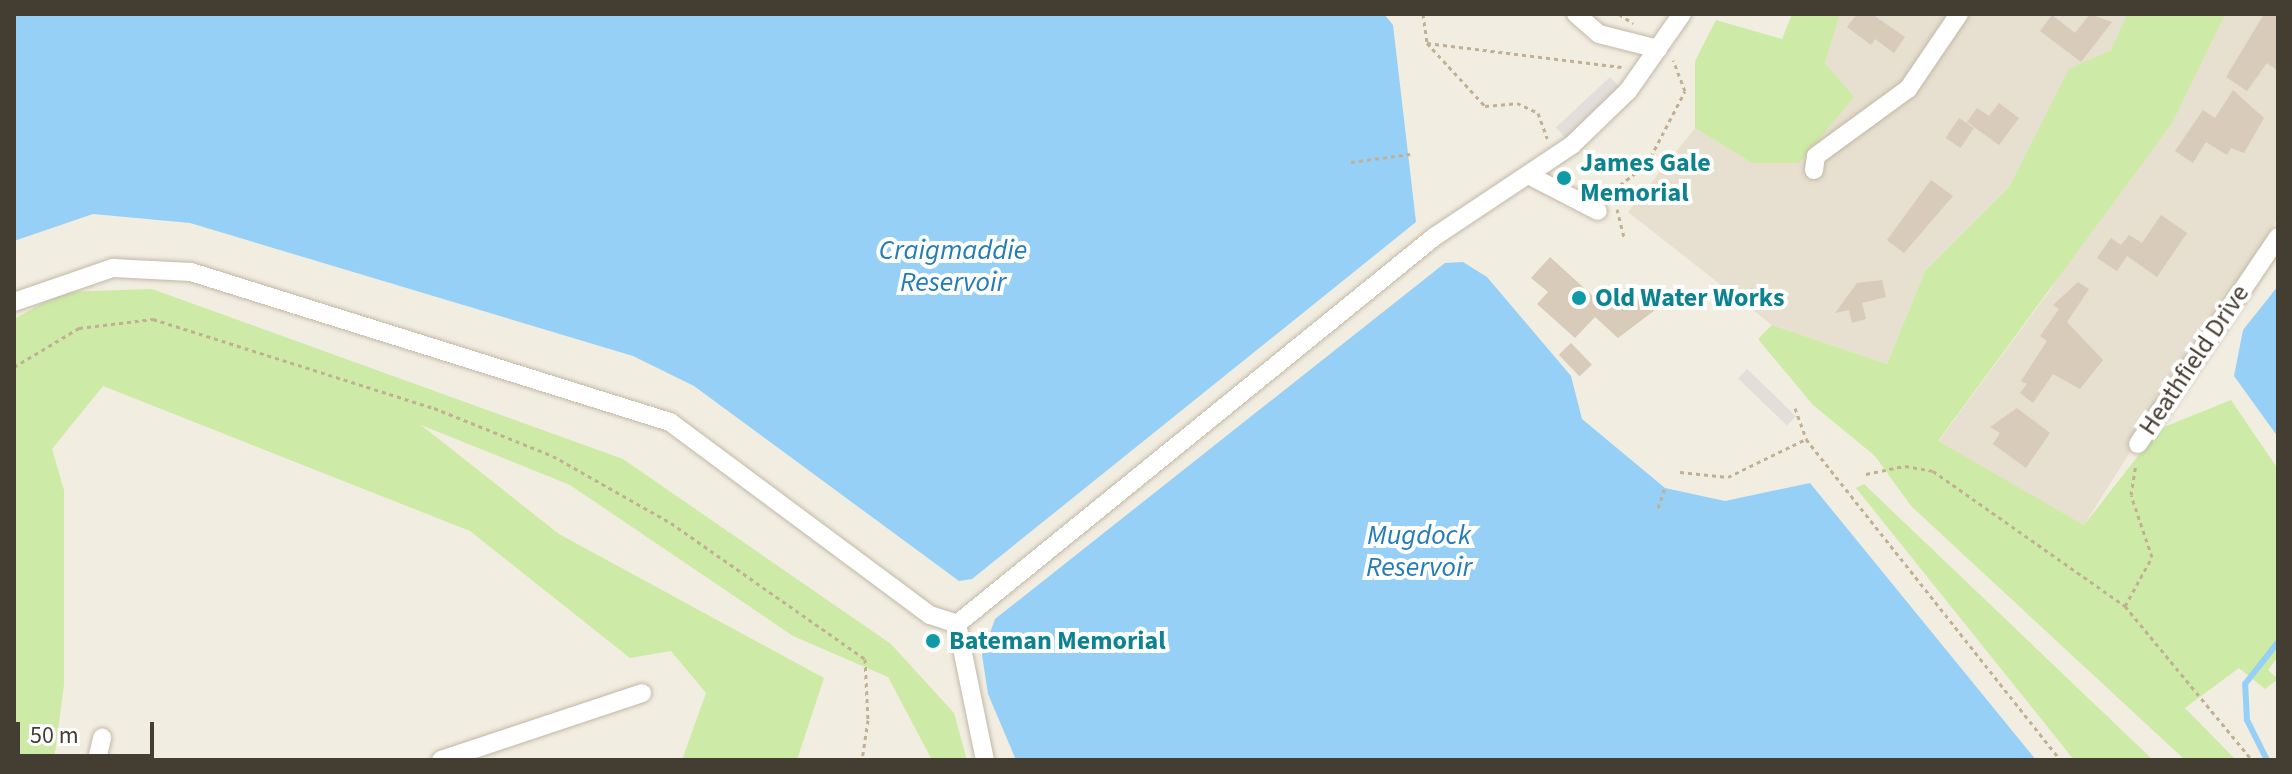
<!DOCTYPE html>
<html>
<head>
<meta charset="utf-8">
<style>
  body { margin:0 }
  #map { position:relative; width:2292px; height:774px; overflow:hidden; background:#f2ede1; font-family:"Source Sans 3",sans-serif }
  div>[style] { position:absolute }
  [style*='--x'] { left:calc(var(--x)*1px); top:calc(var(--y)*1px); width:calc(var(--w)*1px); rotate:calc(var(--a)*1deg) }
  .residential>* { inset:0; background:#e7dfcf }
  .green>* { inset:0; background:#cdeba6 }
  .parking>* { inset:0; background:#e2dfdb; transform-origin:0 0 }
  .water>* { inset:0; background:#97d0f6 }
  .stream>* { height:6px; margin:-3px; padding:0 3px; transform-origin:3px; border-radius:3px; background:#97d0f6 }
  .building>* { inset:0; background:#d8cbb9; transform-origin:0 0 }
  .path>* { height:3px; margin-top:-1.5px; transform-origin:0; background:repeating-linear-gradient(90deg,#c1b093 0 4px,transparent 0 8px) }
  .roads { filter:drop-shadow(0 0 2px #c1b8a6) drop-shadow(0 0 2px #c1b8a6) }
  .minor>* { height:18px; margin:-9px; padding:0 9px; transform-origin:9px; border-radius:9px; background:#fff }
  .dots>* { width:22px; height:22px; translate:-50% -50%; box-sizing:border-box; border:4px solid #fff; border-radius:50% }
  span { translate:-50% -50%; white-space:nowrap; text-align:center; line-height:1.15; -webkit-text-stroke:8px #fff; paint-order:stroke }
  .culture-label { font-size:26px; color:#0d838f; font-weight:700 }
  .left { translate:0 -50%; text-align:left }
  .street-label { font-size:26px; color:#443d32 }
  .water-label { font-size:28px; color:#237bb8; font-style:italic }
  .frame { position:absolute; inset:0; border:16px solid #443d32; pointer-events:none }
  .scale { position:absolute; left:16px; top:722px; width:138px; height:36px; box-sizing:border-box; border:4px solid #443d32; border-top:0; padding-left:10px; font-size:24px; line-height:28px; white-space:nowrap; color:#443d32; -webkit-text-stroke:6px #fff; paint-order:stroke }
</style>
</head>
<body>
<div id="map">
  <div class="residential">
    <i style="clip-path:polygon(1840px 14px,2127px 14px,2111px 50px,2069px 70px,2009px 187px,1925px 271px,1887px 364px,1772px 325px,1628px 212px,1695px 128px,1752px 163px,1825px 63px)"></i>
    <i style="clip-path:polygon(2216px 14px,2278px 14px,2278px 218px,2084px 525px,1938px 442px,2051px 289px)"></i>
  </div>
  <div class="green">
    <i style="clip-path:polygon(1792px 14px,1840px 14px,1825px 63px,1854px 97px,1799px 163px,1752px 163px,1695px 128px,1695px 61px,1716px 20px,1782px 39px)"></i>
    <i style="clip-path:polygon(2127px 14px,2225px 14px,2172px 123px,1938px 441px,2084px 525px,2159px 429px,2231px 400px,2278px 469px,2278px 657px,2268px 670px,2278px 679px,2265px 689px,2239px 668px,2185px 708px,2236px 760px,2185px 760px,1911px 506px,1875px 456px,1813px 405px,1758px 339px,1772px 325px,1887px 364px,1925px 271px,2009px 187px,2069px 69px,2111px 50px)"></i>
    <i style="clip-path:polygon(152px 289px,623px 459px,891px 644px,954px 713px,967px 760px,932px 760px,888px 677px,793px 636px,570px 485px,421px 425px,559px 534px,824px 678px,797px 760px,682px 760px,706px 693px,671px 651px,630px 658px,470px 531px,103px 386px,52px 449px,64px 490px,64px 685px,54px 760px,14px 760px,14px 319px,63px 292px)"></i>
    <i style="clip-path:polygon(1864px 484px,2153px 760px,2074px 760px,1856px 488px)"></i>
  </div>
  <div class="parking">
    <i style="left:1610px;top:77px;width:16px;height:74px;rotate:47deg"></i>
    <i style="left:1747px;top:369px;width:68px;height:13px;rotate:44deg"></i>
  </div>
  <div class="water">
    <i style="clip-path:polygon(14px 14px,1384px 14px,1393px 25px,1416px 222px,972px 579px,959px 581px,694px 386px,633px 356px,190px 223px,93px 214px,14px 241px)"></i>
    <i style="clip-path:polygon(1463px 262px,1487px 277px,1571px 376px,1582px 419px,1665px 488px,1725px 501px,1810px 483px,2036px 760px,1016px 760px,988px 694px,982px 655px,995px 619px,1445px 263px)"></i>
    <i style="clip-path:polygon(2278px 286px,2278px 437px,2234px 376px,2243px 330px)"></i>
  </div>
  <div class="stream">
    <i style="--x:2267;--y:760;--w:45;--a:-116.6"></i>
    <i style="--x:2247;--y:720;--w:36;--a:-93"></i>
    <i style="--x:2245;--y:684;--w:53;--a:-51.8"></i>
  </div>
  <div class="building">
    <i style="clip-path:polygon(1857px 14px,1872px 14px,1905px 37px,1894px 53px,1875px 39px,1871px 45px,1847px 27px)"></i>
    <i style="clip-path:polygon(2090px 14px,2112px 22px,2081px 62px,2040px 31px,2052px 15px,2075px 33px)"></i>
    <i style="clip-path:polygon(2264px 14px,2278px 14px,2278px 71px,2267px 63px,2247px 91px,2226px 77px)"></i>
    <i style="clip-path:polygon(2233px 90px,2264px 118px,2244px 153px,2231px 148px,2227px 155px,2206px 142px,2193px 163px,2175px 151px,2203px 110px,2215px 118px)"></i>
    <i style="clip-path:polygon(1999px 103px,2019px 118px,1999px 145px,1967px 122px,1977px 108px,1989px 116px)"></i>
    <i style="left:1959px;top:118px;width:18px;height:24px;rotate:34deg"></i>
    <i style="clip-path:polygon(1931px 180px,1953px 196px,1904px 253px,1887px 240px)"></i>
    <i style="clip-path:polygon(2161px 215px,2187px 233px,2157px 277px,2127px 256px,2117px 271px,2097px 258px,2111px 238px,2121px 245px,2129px 235px,2142px 243px)"></i>
    <i style="clip-path:polygon(1550px 257px,1594px 297px,1602px 288px,1615px 299px,1627px 286px,1655px 310px,1618px 338px,1595px 317px,1575px 338px,1537px 304px,1548px 292px,1531px 278px)"></i>
    <i style="clip-path:polygon(1882px 280px,1886px 297px,1862px 303px,1866px 319px,1852px 323px,1849px 310px,1835px 313px,1857px 283px)"></i>
    <i style="clip-path:polygon(2078px 282px,2089px 289px,2067px 322px,2103px 360px,2080px 389px,2053px 374px,2033px 403px,2020px 393px,2027px 384px,2021px 381px,2047px 341px,2040px 336px,2059px 309px,2053px 305px)"></i>
    <i style="left:1571px;top:343px;width:30px;height:17px;rotate:46deg"></i>
    <i style="clip-path:polygon(2017px 408px,2050px 433px,2026px 468px,1993px 444px,2000px 433px,1990px 427px)"></i>
  </div>
  <div class="path">
    <i style="--x:1423;--y:14;--w:29;--a:82"></i>
    <i style="--x:1427;--y:43;--w:86;--a:47.4"></i>
    <i style="--x:1485;--y:106;--w:32;--a:-5"></i>
    <i style="--x:1517;--y:103;--w:23;--a:25"></i>
    <i style="--x:1538;--y:113;--w:27;--a:70"></i>
    <i style="--x:1619;--y:14;--w:17;--a:33"></i>
    <i style="--x:1427;--y:43;--w:196;--a:7"></i>
    <i style="--x:1351;--y:162;--w:60;--a:-7.7"></i>
    <i style="--x:1615;--y:201;--w:17;--a:-73"></i>
    <i style="--x:1620;--y:185;--w:34;--a:-38"></i>
    <i style="--x:1647;--y:164;--w:82;--a:-62.5"></i>
    <i style="--x:1685;--y:91;--w:33;--a:-111"></i>
    <i style="--x:1617;--y:209;--w:29;--a:76"></i>
    <i style="--x:14;--y:367;--w:76;--a:-31"></i>
    <i style="--x:79;--y:328;--w:75;--a:-6.9"></i>
    <i style="--x:153;--y:319;--w:295;--a:17.6"></i>
    <i style="--x:434;--y:408;--w:128;--a:22"></i>
    <i style="--x:553;--y:456;--w:136;--a:29.6"></i>
    <i style="--x:671;--y:523;--w:237;--a:35"></i>
    <i style="--x:865;--y:659;--w:61;--a:87.2"></i>
    <i style="--x:868;--y:720;--w:40;--a:98.5"></i>
    <i style="--x:1795;--y:408;--w:33;--a:70"></i>
    <i style="--x:1806;--y:439;--w:409;--a:51.6"></i>
    <i style="--x:1680;--y:472;--w:48;--a:5.9"></i>
    <i style="--x:1728;--y:477;--w:87;--a:-26"></i>
    <i style="--x:1866;--y:474;--w:40;--a:-12"></i>
    <i style="--x:1905;--y:466;--w:28;--a:10"></i>
    <i style="--x:1933;--y:471;--w:235;--a:35.1"></i>
    <i style="--x:2125;--y:606;--w:56;--a:-61.1"></i>
    <i style="--x:2152;--y:557;--w:65;--a:-108.7"></i>
    <i style="--x:2131;--y:495;--w:32;--a:-81"></i>
    <i style="--x:1658;--y:508;--w:21;--a:-71"></i>
    <i style="--x:2125;--y:606;--w:200;--a:50.5"></i>
  </div>
  <div class="roads">
    <div class="minor">
      <i style="--x:1576;--y:14;--w:30;--a:41"></i>
      <i style="--x:1599;--y:34;--w:61;--a:14.3"></i>
      <i style="--x:1814;--y:170;--w:14;--a:-82"></i>
      <i style="--x:1816;--y:156;--w:114;--a:-36.1"></i>
      <i style="--x:1908;--y:89;--w:91;--a:-55.8"></i>
      <i style="--x:1532;--y:177;--w:74;--a:27.3"></i>
      <i style="--x:14;--y:302;--w:105;--a:-19"></i>
      <i style="--x:113;--y:268;--w:78;--a:2.9"></i>
      <i style="--x:191;--y:272;--w:502;--a:17.39"></i>
      <i style="--x:670;--y:422;--w:324;--a:36.6"></i>
      <i style="--x:930;--y:615;--w:28;--a:18"></i>
      <i style="--x:957;--y:624;--w:614;--a:-39.05"></i>
      <i style="--x:1434;--y:237;--w:166;--a:-33.7"></i>
      <i style="--x:1572;--y:145;--w:78;--a:-44"></i>
      <i style="--x:1628;--y:91;--w:94;--a:-55"></i>
      <i style="--x:2138;--y:444;--w:250;--a:-55.9"></i>
      <i style="--x:957;--y:624;--w:139;--a:78.4"></i>
      <i style="--x:97;--y:760;--w:23;--a:-77"></i>
      <i style="--x:441;--y:760;--w:212;--a:-18.4"></i>
    </div>
  </div>
  <div class="dots">
    <i style="left:1564px;top:178px;background:#0f9aa8"></i>
    <i style="left:1579px;top:298px;background:#0f9aa8"></i>
    <i style="left:933px;top:641px;background:#0f9aa8"></i>
  </div>
  <div class="culture-label">
    <span class="left" style="left:1580px;top:178px">James Gale<br>Memorial</span>
    <span class="left" style="left:1595px;top:298px">Old Water Works</span>
    <span class="left" style="left:949px;top:641px">Bateman Memorial</span>
  </div>
  <div class="street-label">
    <span style="left:2194px;top:360px;rotate:-56deg">Heathfield Drive</span>
  </div>
  <div class="water-label">
    <span style="left:953px;top:266px">Craigmaddie<br>Reservoir</span>
    <span style="left:1419px;top:551px">Mugdock<br>Reservoir</span>
  </div>
  <div class="frame"></div>
  <div class="scale">50 m</div>
</div>
</body>
</html>
